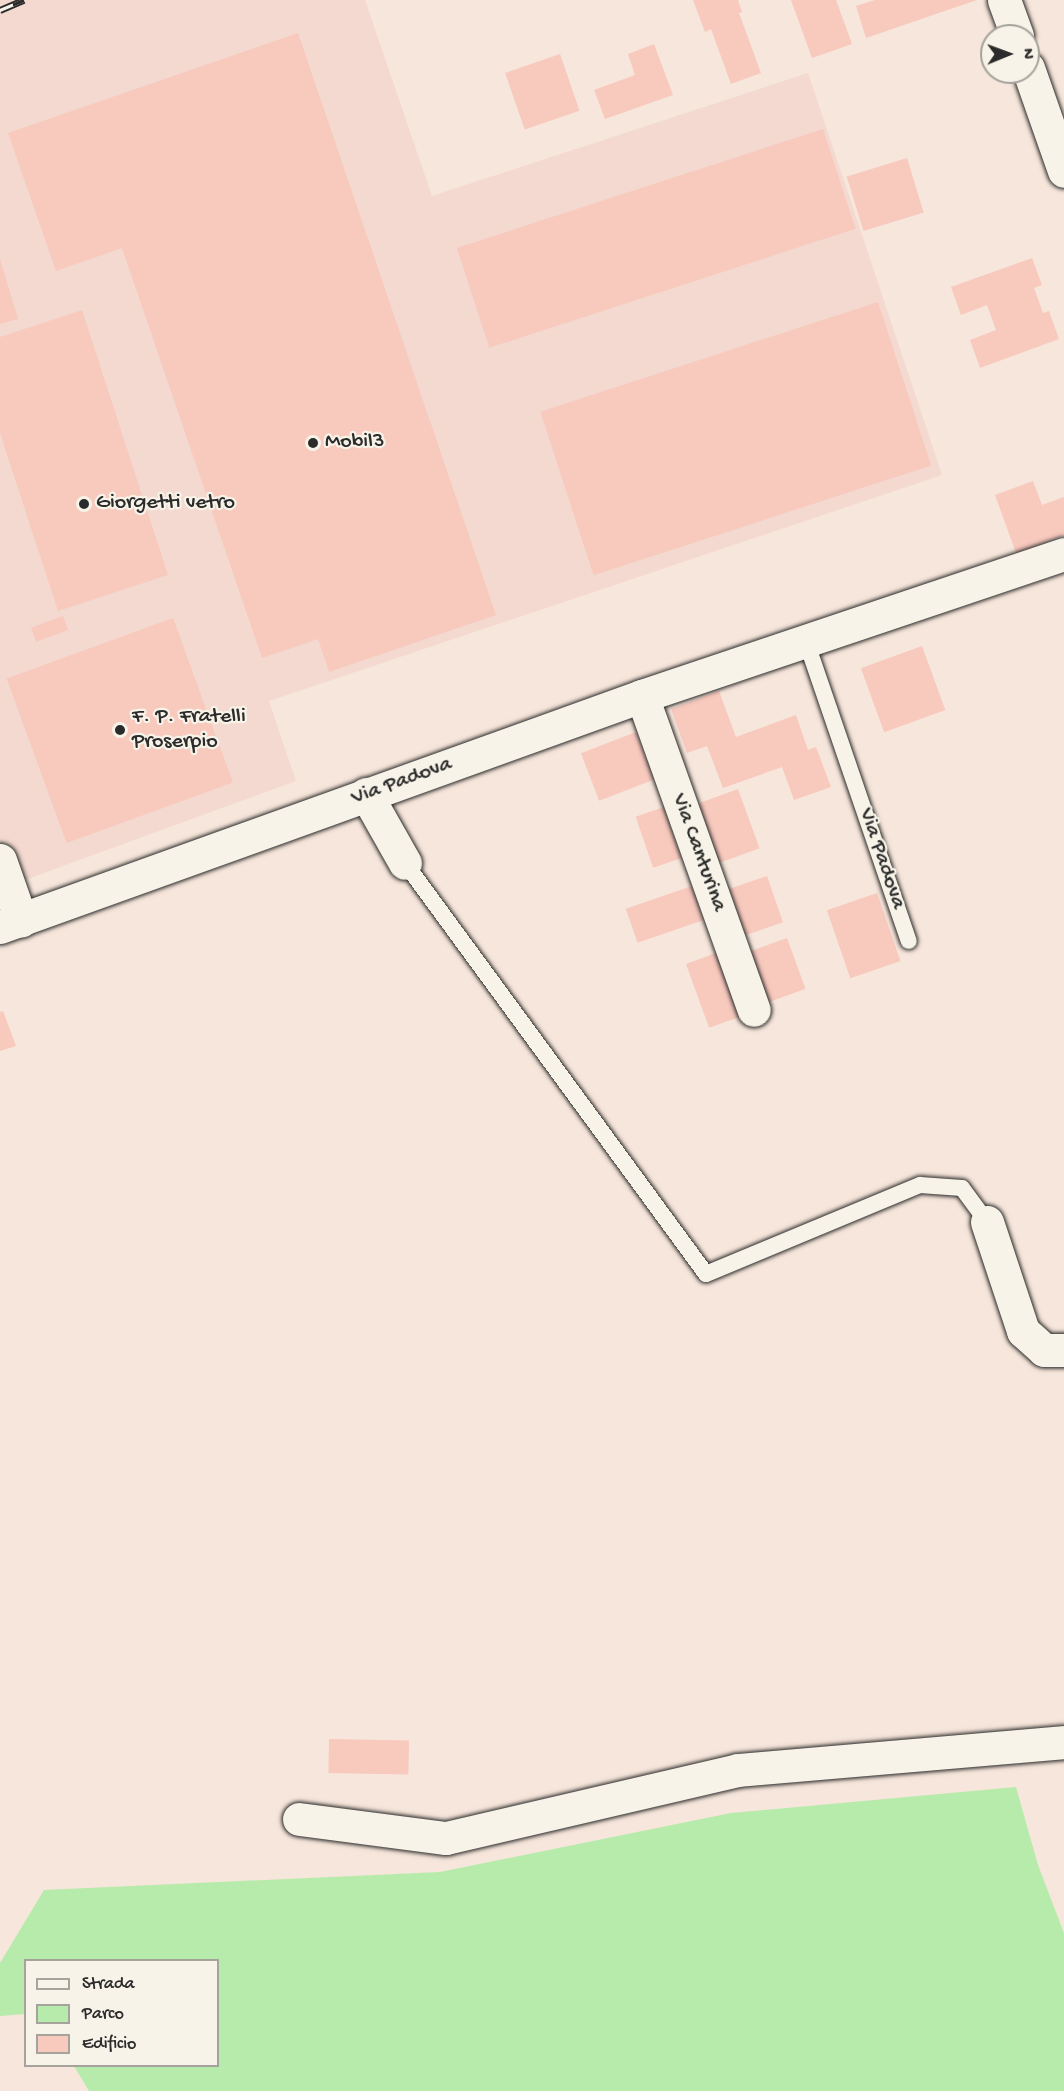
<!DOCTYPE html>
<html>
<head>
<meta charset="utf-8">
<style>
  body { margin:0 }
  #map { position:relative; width:1064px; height:2091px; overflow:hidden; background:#f7e6db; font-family:"Gochi Hand",sans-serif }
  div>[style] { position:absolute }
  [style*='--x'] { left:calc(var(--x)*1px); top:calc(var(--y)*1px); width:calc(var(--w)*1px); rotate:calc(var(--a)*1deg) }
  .built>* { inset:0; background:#f3d9cf }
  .green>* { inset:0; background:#b7ebab }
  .building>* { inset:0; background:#f8c9bd; transform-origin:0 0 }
  .roads { filter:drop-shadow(0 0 2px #2b2b2b) drop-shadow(0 0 2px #2b2b2b) }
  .lane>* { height:16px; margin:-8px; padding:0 8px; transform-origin:8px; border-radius:8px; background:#f7f3e8 }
  .street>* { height:33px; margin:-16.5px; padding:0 16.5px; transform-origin:16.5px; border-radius:16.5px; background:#f7f3e8 }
  .rail>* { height:7px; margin-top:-3.5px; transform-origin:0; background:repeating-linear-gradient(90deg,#f7f3e8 0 14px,#2b2b2b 0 28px); box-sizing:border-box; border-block:2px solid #2b2b2b }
  .dots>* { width:16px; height:16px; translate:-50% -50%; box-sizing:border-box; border:3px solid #f7f3e8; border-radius:50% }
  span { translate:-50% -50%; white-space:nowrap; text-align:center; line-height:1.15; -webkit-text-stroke:4.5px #f7f3e8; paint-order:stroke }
  .poi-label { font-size:22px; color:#2b2b2b }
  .left { translate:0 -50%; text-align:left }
  .street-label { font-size:22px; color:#2b2b2b }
  .legend { position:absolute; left:24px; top:1959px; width:195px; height:108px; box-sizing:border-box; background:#f7f3e8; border:2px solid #a5a39c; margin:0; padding:8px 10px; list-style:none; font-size:18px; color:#2b2b2b }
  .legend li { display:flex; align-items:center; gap:12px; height:30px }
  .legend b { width:30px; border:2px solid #a5a39c }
  .north { position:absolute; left:980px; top:24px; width:60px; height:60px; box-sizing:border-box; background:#f7f3e8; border:2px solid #a5a39c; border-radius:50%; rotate:89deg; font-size:16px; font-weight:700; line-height:24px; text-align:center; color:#2b2b2b }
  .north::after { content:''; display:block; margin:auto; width:21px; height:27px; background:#2b2b2b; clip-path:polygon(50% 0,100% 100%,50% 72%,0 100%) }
</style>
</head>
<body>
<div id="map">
  <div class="built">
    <i style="clip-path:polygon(0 0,365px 0,432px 196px,808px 73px,942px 475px,269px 701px,296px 781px,0 889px)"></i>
  </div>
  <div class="green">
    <i style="clip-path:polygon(1016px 1787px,1038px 1865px,1064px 1933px,1064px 2091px,89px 2091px,74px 2066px,218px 2066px,218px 1960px,26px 1960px,25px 2014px,0 2016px,0 1963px,44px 1890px,440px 1872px,731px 1813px)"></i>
  </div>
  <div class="building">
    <i style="clip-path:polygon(693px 0,738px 0,742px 12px,739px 13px,761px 73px,731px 84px,711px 29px,705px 32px)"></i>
    <i style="clip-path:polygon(791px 0,836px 0,852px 44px,812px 58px)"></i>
    <i style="clip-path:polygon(875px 0,977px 0,866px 38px,856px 6px)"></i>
    <i style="clip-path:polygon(298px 33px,496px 615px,329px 672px,318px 639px,262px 658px,122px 248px,56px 271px,8px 133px)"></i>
    <i style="clip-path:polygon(654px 44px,673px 95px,605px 119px,594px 90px,635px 75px,628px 54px)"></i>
    <i style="left:560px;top:54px;width:60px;height:58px;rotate:71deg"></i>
    <i style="left:823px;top:129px;width:105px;height:385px;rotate:72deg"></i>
    <i style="left:907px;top:158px;width:57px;height:63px;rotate:73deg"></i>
    <i style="clip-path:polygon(1032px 258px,1042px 285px,1034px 288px,1043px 313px,1049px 311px,1059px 339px,980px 368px,970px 340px,996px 330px,987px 305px,961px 315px,951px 287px)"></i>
    <i style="clip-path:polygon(0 259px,18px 319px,0 324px)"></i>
    <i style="left:878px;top:302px;width:172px;height:355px;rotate:72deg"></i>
    <i style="clip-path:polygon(82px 310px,168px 575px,58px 611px,0 433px,0 337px)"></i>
    <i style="clip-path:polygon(1033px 481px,1042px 505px,1064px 497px,1064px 535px,1016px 553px,995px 495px)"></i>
    <i style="left:63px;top:616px;width:15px;height:34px;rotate:70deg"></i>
    <i style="left:173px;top:618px;width:175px;height:177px;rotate:70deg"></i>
    <i style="left:922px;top:646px;width:68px;height:65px;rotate:70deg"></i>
    <i style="clip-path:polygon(719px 691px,736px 737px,796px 715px,808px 750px,816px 747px,831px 787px,794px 800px,782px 767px,723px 788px,707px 746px,687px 753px,671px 709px)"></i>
    <i style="left:636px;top:732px;width:51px;height:59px;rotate:69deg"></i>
    <i style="left:738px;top:789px;width:63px;height:43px;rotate:70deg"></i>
    <i style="left:664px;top:807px;width:54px;height:30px;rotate:71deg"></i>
    <i style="left:767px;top:876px;width:49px;height:41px;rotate:71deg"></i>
    <i style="left:692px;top:886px;width:36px;height:70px;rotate:71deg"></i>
    <i style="left:877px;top:893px;width:72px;height:53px;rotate:71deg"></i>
    <i style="left:787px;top:938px;width:54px;height:43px;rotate:70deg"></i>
    <i style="left:716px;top:953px;width:68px;height:32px;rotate:70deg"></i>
    <i style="clip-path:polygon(3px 1011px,16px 1046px,0 1051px,0 1012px)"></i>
    <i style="left:329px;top:1739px;width:80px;height:34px;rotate:1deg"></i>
  </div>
  <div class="roads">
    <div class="lane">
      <i style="--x:806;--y:641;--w:317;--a:71.1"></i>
      <i style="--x:405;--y:863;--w:509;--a:53.78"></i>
      <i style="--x:706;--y:1274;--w:232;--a:-22.6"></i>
      <i style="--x:920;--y:1185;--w:42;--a:4.1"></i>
      <i style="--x:962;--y:1188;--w:42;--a:53.7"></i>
    </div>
    <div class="street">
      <i style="--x:1004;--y:0;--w:38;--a:70"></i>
      <i style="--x:1028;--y:68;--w:109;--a:70.7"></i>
      <i style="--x:642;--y:696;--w:333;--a:70.4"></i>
      <i style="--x:366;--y:794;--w:79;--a:60.5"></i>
      <i style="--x:0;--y:860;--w:64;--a:70.7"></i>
      <i style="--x:0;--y:927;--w:682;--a:-19.79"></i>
      <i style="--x:642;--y:696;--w:445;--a:-18.6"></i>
      <i style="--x:987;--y:1222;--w:115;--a:71.7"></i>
      <i style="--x:1023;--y:1331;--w:28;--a:42"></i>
      <i style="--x:1044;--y:1350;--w:20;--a:0"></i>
      <i style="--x:299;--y:1819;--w:148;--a:7.4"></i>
      <i style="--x:446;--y:1838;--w:300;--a:-13.1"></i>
      <i style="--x:738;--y:1770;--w:327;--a:-4.9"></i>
    </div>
  </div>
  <div class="rail">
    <i style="--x:0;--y:10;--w:26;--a:-23"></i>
  </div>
  <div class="dots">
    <i style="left:313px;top:443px;background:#2b2b2b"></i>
    <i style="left:84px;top:504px;background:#2b2b2b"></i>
    <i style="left:120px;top:730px;background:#2b2b2b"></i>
  </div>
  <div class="poi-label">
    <span class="left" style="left:325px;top:443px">Mobil3</span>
    <span class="left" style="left:96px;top:504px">Giorgetti vetro</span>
    <span class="left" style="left:132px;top:730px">F. P. Fratelli<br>Proserpio</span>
  </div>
  <div class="street-label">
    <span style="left:402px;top:782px;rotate:-20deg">Via Padova</span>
    <span style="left:698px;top:853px;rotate:70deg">Via Canturina</span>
    <span style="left:881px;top:859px;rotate:71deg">Via Padova</span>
  </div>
  <ul class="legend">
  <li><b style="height:8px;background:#f7f3e8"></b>Strada</li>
  <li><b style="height:16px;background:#b7ebab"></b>Parco</li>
  <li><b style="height:16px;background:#f8c9bd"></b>Edificio</li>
  </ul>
  <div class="north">N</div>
</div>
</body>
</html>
